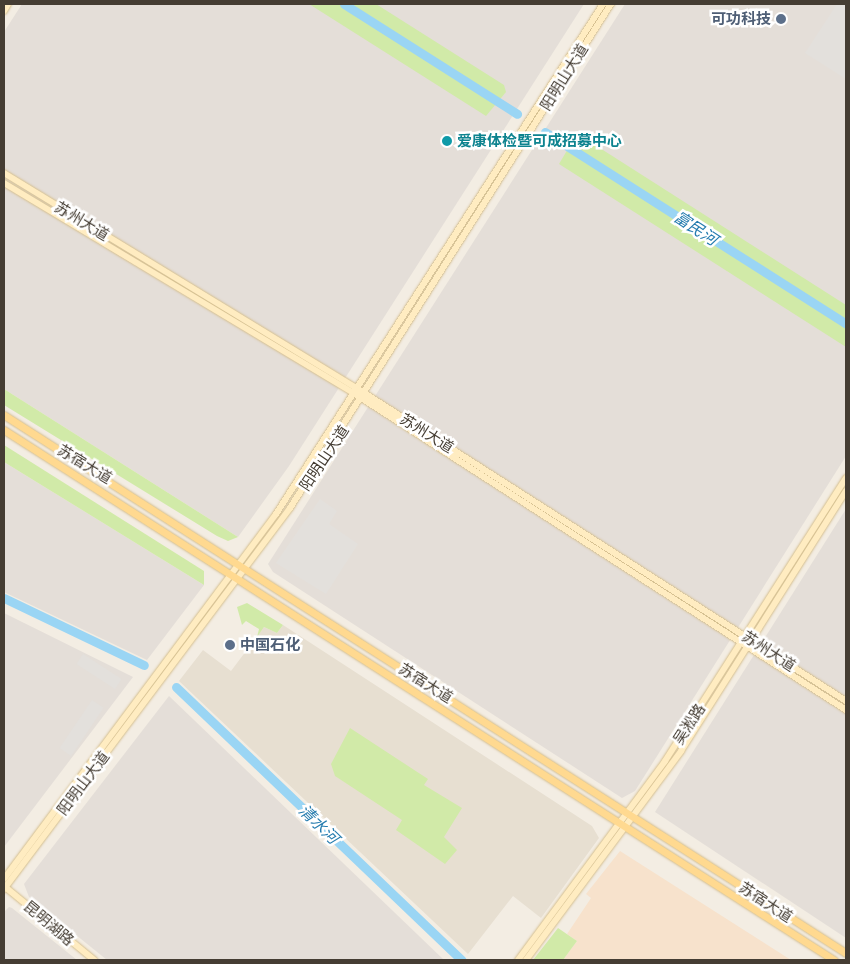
<!DOCTYPE html>
<html>
<head>
<meta charset="utf-8">
<style>
  body { margin:0 }
  #map { position:relative; width:850px; height:964px; overflow:hidden; background:#f3ede3; font-family:"Titillium Web","Noto Sans SC",sans-serif }
  div>[style] { position:absolute }
  [style*='--x'] { left:calc(var(--x)*1px); top:calc(var(--y)*1px); width:calc(var(--w)*1px); rotate:calc(var(--a)*1deg) }
  .residential>* { inset:0; background:#e7dfd1 }
  .commercial>* { inset:0; background:#f7e2cc }
  .industrial>* { inset:0; background:#e4ded8 }
  .green>* { inset:0; background:#d1eaa8 }
  .parking>* { inset:0; background:#e3e0dc; transform-origin:0 0 }
  .river>* { height:9px; margin:-4.5px; padding:0 4.5px; transform-origin:4.5px; border-radius:4.5px; background:#9ad5f4 }
  .roads { filter:drop-shadow(0 0 1px #d5bf8f) drop-shadow(0 0 1px #d5bf8f) }
  .secondary>* { height:6px; margin:-3px; padding:0 3px; transform-origin:3px; border-radius:3px; background:#ffecc1 }
  .primary>* { height:7px; margin:-3.5px; padding:0 3.5px; transform-origin:3.5px; border-radius:3.5px; background:#ffd990 }
  .dots>* { width:14px; height:14px; translate:-50% -50%; box-sizing:border-box; border:2px solid #fff; border-radius:50% }
  span { translate:-50% -50%; white-space:nowrap; text-align:center; line-height:1.15; -webkit-text-stroke:5px #fff; paint-order:stroke }
  .service-label { font-size:15px; color:#4e5e75; font-weight:700 }
  .right { translate:-100% -50%; text-align:right }
  .left { translate:0 -50%; text-align:left }
  .street-label { font-size:15px; color:#453d33 }
  .culture-label { font-size:15px; color:#0d838f; font-weight:700 }
  .water-label { font-size:16px; color:#257caf; font-style:italic }
  .frame { position:absolute; inset:0; border:5px solid #453d33; pointer-events:none }
</style>
</head>
<body>
<div id="map">
  <div class="residential">
    <i style="clip-path:polygon(283px 625px,592px 826px,599px 838px,541px 918px,513px 896px,468px 954px,179px 681px,203px 650px,231px 671px,264px 627px,277px 633px)"></i>
  </div>
  <div class="commercial">
    <i style="clip-path:polygon(620px 851px,791px 960px,563px 960px,577px 941px,567px 934px,591px 898px,586px 894px)"></i>
  </div>
  <div class="industrial">
    <i style="clip-path:polygon(22px 4px,584px 4px,289px 466px,238px 537px,4px 389px,4px 32px)"></i>
    <i style="clip-path:polygon(625px 4px,846px 4px,846px 456px,635px 791px,622px 798px,273px 572px,268px 564px)"></i>
    <i style="clip-path:polygon(4px 462px,204px 585px,147px 660px,4px 592px)"></i>
    <i style="clip-path:polygon(846px 509px,846px 938px,655px 812px)"></i>
    <i style="clip-path:polygon(4px 613px,133px 677px,4px 847px)"></i>
    <i style="clip-path:polygon(169px 696px,444px 960px,107px 960px,29px 897px,24px 884px)"></i>
    <i style="clip-path:polygon(9px 907px,12px 908px,77px 960px,4px 960px,4px 912px)"></i>
  </div>
  <div class="green">
    <i style="clip-path:polygon(309px 4px,376px 4px,504px 85px,506px 92px,486px 116px)"></i>
    <i style="clip-path:polygon(581px 136px,846px 305px,846px 347px,559px 164px,575px 137px)"></i>
    <i style="clip-path:polygon(4px 389px,238px 537px,228px 541px,217px 536px,4px 405px)"></i>
    <i style="clip-path:polygon(4px 445px,204px 571px,204px 585px,4px 462px)"></i>
    <i style="clip-path:polygon(247px 603px,283px 625px,277px 633px,264px 627px,257px 637px,259px 629px,246px 621px,242px 625px,237px 607px)"></i>
    <i style="clip-path:polygon(350px 728px,428px 779px,424px 785px,462px 808px,444px 837px,457px 850px,445px 864px,396px 830px,402px 820px,335px 776px,331px 764px)"></i>
    <i style="clip-path:polygon(558px 928px,577px 941px,563px 960px,533px 960px)"></i>
  </div>
  <div class="parking">
    <i style="clip-path:polygon(837px 4px,846px 4px,846px 79px,805px 53px)"></i>
    <i style="clip-path:polygon(320px 499px,337px 511px,329px 524px,358px 544px,326px 594px,276px 563px)"></i>
    <i style="left:83px;top:654px;width:46px;height:12px;rotate:33deg"></i>
    <i style="left:92px;top:700px;width:14px;height:58px;rotate:34deg"></i>
  </div>
  <div class="river">
    <i style="--x:344;--y:4;--w:205;--a:32.4"></i>
    <i style="--x:545;--y:132;--w:357;--a:32.5"></i>
    <i style="--x:4;--y:598;--w:155;--a:25.6"></i>
    <i style="--x:176;--y:687;--w:395;--a:43.7"></i>
  </div>
  <div class="roads">
    <div class="secondary">
      <i style="--x:4;--y:11;--w:8;--a:-60"></i>
      <i style="--x:4;--y:173;--w:415;--a:31.4"></i>
      <i style="--x:358;--y:389;--w:579;--a:32.59"></i>
      <i style="--x:4;--y:183;--w:410;--a:31"></i>
      <i style="--x:355;--y:394;--w:584;--a:32.76"></i>
      <i style="--x:4;--y:879;--w:455;--a:-53.3"></i>
      <i style="--x:276;--y:514;--w:606;--a:-57.33"></i>
      <i style="--x:4;--y:886;--w:117;--a:39.4"></i>
      <i style="--x:4;--y:889;--w:476;--a:-53.1"></i>
      <i style="--x:290;--y:508;--w:598;--a:-57.51"></i>
      <i style="--x:518;--y:960;--w:247;--a:-53.5"></i>
      <i style="--x:665;--y:761;--w:336;--a:-57.4"></i>
      <i style="--x:526;--y:960;--w:260;--a:-53.4"></i>
      <i style="--x:681;--y:751;--w:308;--a:-57.6"></i>
    </div>
    <div class="primary">
      <i style="--x:4;--y:415;--w:999;--a:32.58"></i>
      <i style="--x:4;--y:430;--w:985;--a:32.56"></i>
    </div>
  </div>
  <div class="dots">
    <i style="left:781px;top:19px;background:#5c6f8a"></i>
    <i style="left:447px;top:141px;background:#0f9aa8"></i>
    <i style="left:230px;top:645px;background:#5c6f8a"></i>
  </div>
  <div class="service-label">
    <span class="right" style="left:771px;top:19px">可功科技</span>
    <span class="left" style="left:240px;top:645px">中国石化</span>
  </div>
  <div class="street-label">
    <span style="left:564px;top:77px;rotate:-58deg">阳明山大道</span>
    <span style="left:82px;top:221px;rotate:31deg">苏州大道</span>
    <span style="left:427px;top:433px;rotate:32deg">苏州大道</span>
    <span style="left:324px;top:458px;rotate:-56deg">阳明山大道</span>
    <span style="left:85px;top:464px;rotate:31deg">苏宿大道</span>
    <span style="left:769px;top:651px;rotate:33deg">苏州大道</span>
    <span style="left:426px;top:683px;rotate:32deg">苏宿大道</span>
    <span style="left:689px;top:724px;rotate:-57deg">吴淞路</span>
    <span style="left:83px;top:783px;rotate:-53deg">阳明山大道</span>
    <span style="left:766px;top:902px;rotate:33deg">苏宿大道</span>
    <span style="left:49px;top:923px;rotate:40deg">昆明湖路</span>
  </div>
  <div class="culture-label">
    <span class="left" style="left:457px;top:141px">爱康体检暨可成招募中心</span>
  </div>
  <div class="water-label">
    <span style="left:696px;top:228px;rotate:33deg">富民河</span>
    <span style="left:319px;top:824px;rotate:44deg">清水河</span>
  </div>
  <div class="frame"></div>
</div>
</body>
</html>
